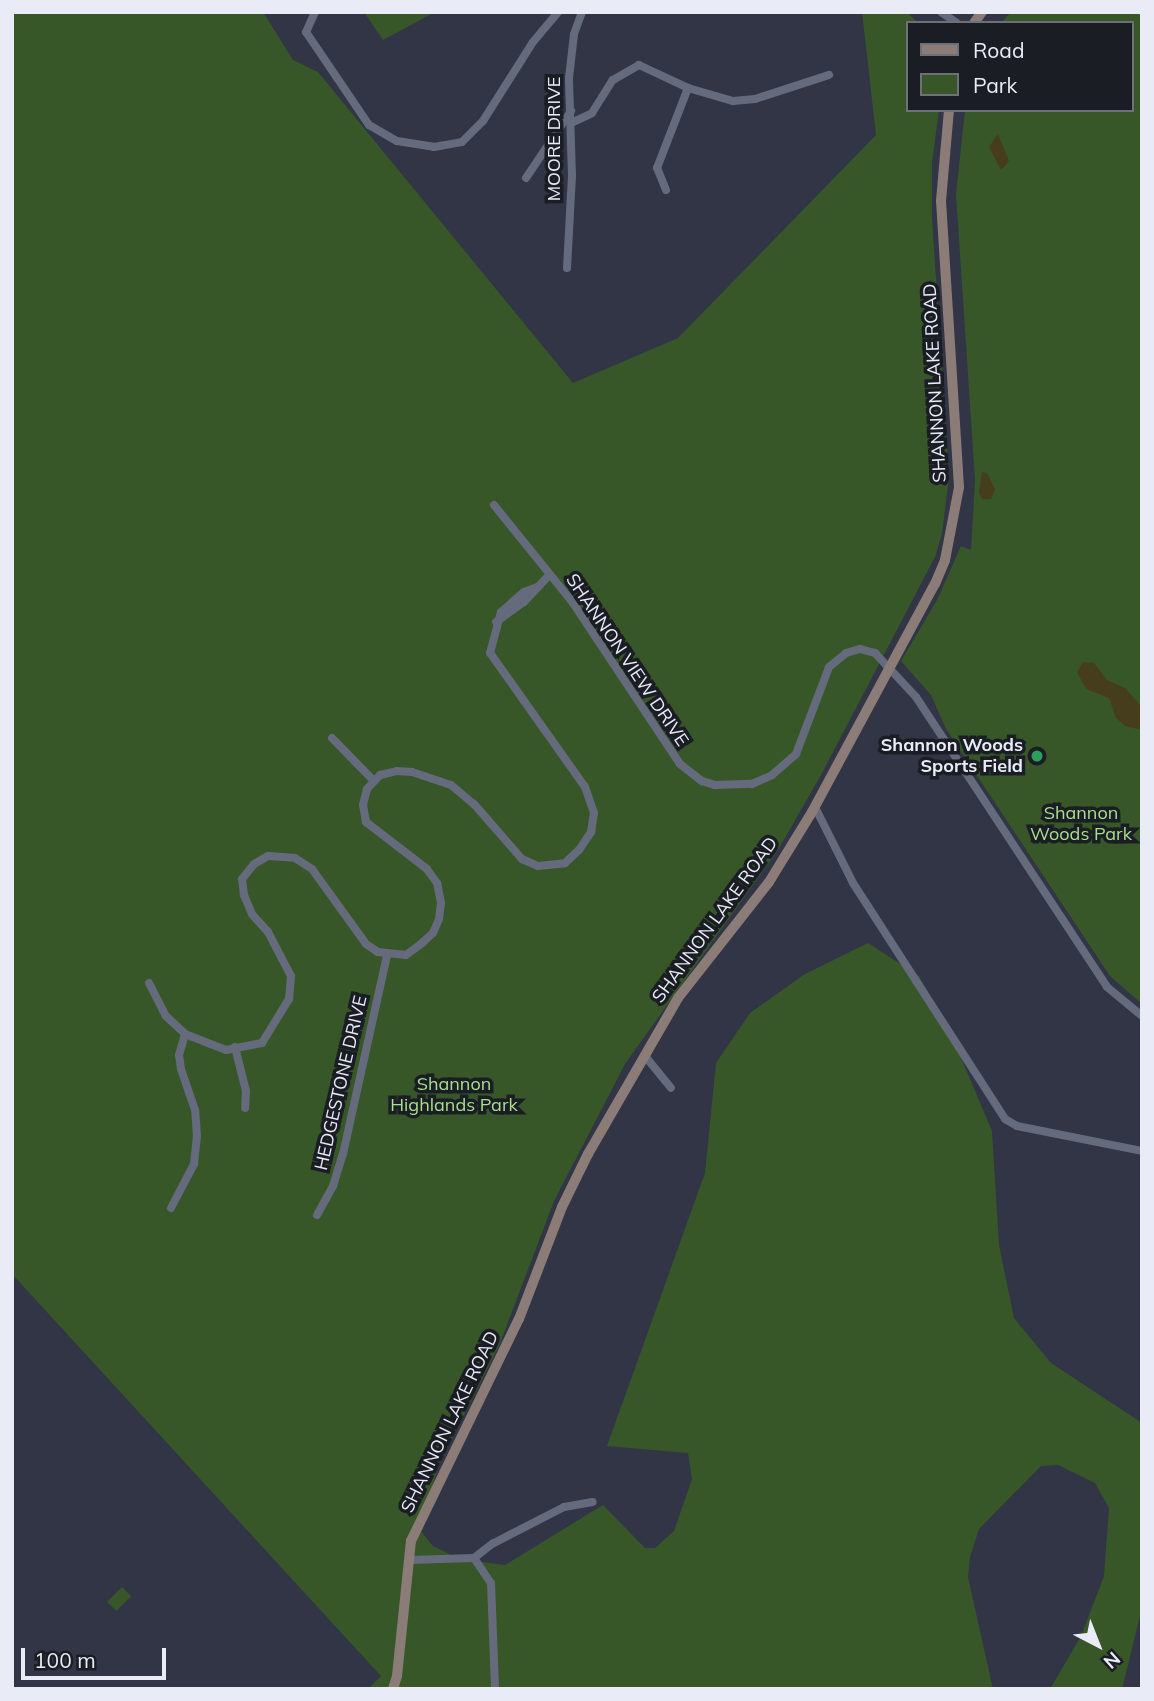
<!DOCTYPE html>
<html>
<head>
<meta charset="utf-8">
<style>
  body { margin:0 }
  #map { position:relative; width:1154px; height:1701px; overflow:hidden; background:#313545; font-family:Mulish,sans-serif }
  div>[style] { position:absolute }
  [style*='--x'] { left:calc(var(--x)*1px); top:calc(var(--y)*1px); width:calc(var(--w)*1px); rotate:calc(var(--a)*1deg) }
  .green>* { inset:0; background:#385728; transform-origin:0 0 }
  .sand>* { inset:0; background:#463d1d }
  .stream>* { height:2.5px; margin:-1.25px; padding:0 1.25px; transform-origin:1.25px; border-radius:1.25px; background:#2d768b }
  .street>* { height:8px; margin:-4px; padding:0 4px; transform-origin:4px; border-radius:4px; background:#656a7d }
  .secondary>* { height:10px; margin:-5px; padding:0 5px; transform-origin:5px; border-radius:5px; background:#8c7c78 }
  .dots>* { width:19px; height:19px; translate:-50% -50%; box-sizing:border-box; border:4px solid #1b1d24; border-radius:50% }
  span { translate:-50% -50%; white-space:nowrap; text-align:center; line-height:1.15; -webkit-text-stroke:7px #1b1d24; paint-order:stroke }
  .street-label { font-size:18px; color:#e9ecf6 }
  .poi-label { font-size:18px; color:#e9ecf6; font-weight:700 }
  .right { translate:-100% -50%; text-align:right }
  .park-label { font-size:18px; color:#a7df8b }
  .frame { position:absolute; inset:0; border:14px solid #e9ecf6; pointer-events:none }
  .legend { position:absolute; left:906px; top:21px; width:228px; height:91px; box-sizing:border-box; background:#1b1d24; border:2px solid #6d7078; margin:0; padding:9px 12px; list-style:none; font-size:21px; color:#e9ecf6 }
  .legend li { display:flex; align-items:center; gap:14px; height:35px }
  .legend b { width:35px; border:2px solid #6d7078 }
  .north { position:absolute; left:1063px; top:1610px; width:70px; height:70px; -webkit-text-stroke:5px #1b1d24; paint-order:stroke; rotate:138deg; font-size:19px; font-weight:700; line-height:28px; text-align:center; color:#e9ecf6 }
  .north::after { content:''; display:block; margin:auto; width:24px; height:32px; background:#e9ecf6; clip-path:polygon(50% 0,100% 100%,50% 72%,0 100%) }
  .scale { position:absolute; left:21px; top:1648px; width:145px; height:32px; box-sizing:border-box; border:4px solid #e9ecf6; border-top:0; padding-left:9px; font-size:21px; line-height:24px; white-space:nowrap; color:#e9ecf6; -webkit-text-stroke:5px #1b1d24; paint-order:stroke }
</style>
</head>
<body>
<div id="map">
  <div class="green">
    <i style="clip-path:polygon(12px 12px,263px 12px,293px 60px,318px 72px,573px 383px,678px 338px,876px 135px,862px 12px,907px 12px,918px 23px,907px 23px,907px 110px,939px 110px,932px 163px,932px 218px,949px 477px,942px 534px,935px 557px,821px 775px,778px 850px,625px 1064px,554px 1201px,499px 1346px,439px 1464px,420px 1530px,433px 1546px,459px 1559px,505px 1565px,603px 1505px,645px 1548px,655px 1548px,674px 1531px,692px 1479px,688px 1453px,607px 1446px,705px 1173px,716px 1063px,750px 1013px,805px 974px,868px 943px,919px 976px,951px 1034px,992px 1131px,999px 1245px,1014px 1318px,1051px 1363px,1142px 1423px,1142px 1608px,1122px 1689px,1050px 1689px,1081px 1636px,1104px 1576px,1109px 1508px,1095px 1483px,1058px 1465px,1041px 1466px,979px 1529px,970px 1557px,968px 1577px,993px 1689px,368px 1689px,381px 1676px,12px 1274px)"></i>
    <i style="clip-path:polygon(364px 12px,435px 12px,383px 40px)"></i>
    <i style="clip-path:polygon(1011px 12px,1142px 12px,1142px 1004px,1110px 976px,946px 729px,931px 695px,901px 661px,937px 600px,961px 546px,971px 550px,975px 480px,956px 194px,965px 110px,1131px 110px,1131px 23px,1001px 23px)"></i>
    <i style="left:122px;top:1587px;width:13px;height:21px;rotate:45deg"></i>
  </div>
  <div class="sand">
    <i style="clip-path:polygon(998px 134px,1009px 161px,1001px 170px,989px 147px)"></i>
    <i style="clip-path:polygon(982px 472px,987px 473px,995px 489px,991px 499px,982px 499px,979px 492px)"></i>
    <i style="clip-path:polygon(1083px 662px,1094px 663px,1107px 680px,1125px 688px,1142px 707px,1142px 730px,1125px 726px,1116px 718px,1109px 698px,1086px 689px,1077px 672px)"></i>
  </div>
  <div class="stream">
    <i style="--x:1140;--y:12;--w:4;--a:63"></i>
  </div>
  <div class="street">
    <i style="--x:315;--y:12;--w:22;--a:114"></i>
    <i style="--x:306;--y:32;--w:112;--a:55.9"></i>
    <i style="--x:369;--y:125;--w:32;--a:30"></i>
    <i style="--x:397;--y:141;--w:37;--a:9"></i>
    <i style="--x:434;--y:147;--w:28;--a:-10"></i>
    <i style="--x:462;--y:142;--w:30;--a:-45"></i>
    <i style="--x:483;--y:121;--w:93;--a:-57.7"></i>
    <i style="--x:533;--y:42;--w:39;--a:-50"></i>
    <i style="--x:941;--y:12;--w:19;--a:35"></i>
    <i style="--x:571;--y:123;--w:23;--a:-25"></i>
    <i style="--x:592;--y:113;--w:39;--a:-58"></i>
    <i style="--x:613;--y:80;--w:30;--a:-30"></i>
    <i style="--x:639;--y:65;--w:54;--a:25.1"></i>
    <i style="--x:688;--y:88;--w:47;--a:16.1"></i>
    <i style="--x:733;--y:101;--w:22;--a:-5"></i>
    <i style="--x:755;--y:99;--w:78;--a:-18"></i>
    <i style="--x:526;--y:178;--w:81;--a:-56.1"></i>
    <i style="--x:666;--y:190;--w:24;--a:-112"></i>
    <i style="--x:657;--y:168;--w:86;--a:-68.8"></i>
    <i style="--x:567;--y:268;--w:92;--a:-86.9"></i>
    <i style="--x:572;--y:176;--w:98;--a:-91.8"></i>
    <i style="--x:569;--y:78;--w:44;--a:-83.5"></i>
    <i style="--x:574;--y:34;--w:23;--a:-70"></i>
    <i style="--x:494;--y:505;--w:126;--a:51.1"></i>
    <i style="--x:573;--y:603;--w:193;--a:56.4"></i>
    <i style="--x:680;--y:764;--w:28;--a:38"></i>
    <i style="--x:702;--y:781;--w:14;--a:17"></i>
    <i style="--x:715;--y:785;--w:37;--a:-2"></i>
    <i style="--x:752;--y:784;--w:22;--a:-24"></i>
    <i style="--x:772;--y:775;--w:32;--a:-41"></i>
    <i style="--x:796;--y:754;--w:93;--a:-69.2"></i>
    <i style="--x:829;--y:667;--w:22;--a:-39"></i>
    <i style="--x:846;--y:653;--w:15;--a:-16"></i>
    <i style="--x:860;--y:649;--w:16;--a:15"></i>
    <i style="--x:875;--y:653;--w:60;--a:47"></i>
    <i style="--x:916;--y:697;--w:347;--a:56.6"></i>
    <i style="--x:1107;--y:987;--w:45;--a:39.6"></i>
    <i style="--x:496;--y:622;--w:34;--a:-36"></i>
    <i style="--x:524;--y:602;--w:37;--a:-47"></i>
    <i style="--x:332;--y:738;--w:59;--a:45.7"></i>
    <i style="--x:815;--y:807;--w:85;--a:63.4"></i>
    <i style="--x:853;--y:883;--w:281;--a:57.2"></i>
    <i style="--x:1005;--y:1119;--w:14;--a:30"></i>
    <i style="--x:1017;--y:1126;--w:127;--a:11.3"></i>
    <i style="--x:149;--y:983;--w:37;--a:63"></i>
    <i style="--x:166;--y:1016;--w:26;--a:43"></i>
    <i style="--x:185;--y:1034;--w:44;--a:21.3"></i>
    <i style="--x:226;--y:1050;--w:37;--a:-11"></i>
    <i style="--x:262;--y:1043;--w:52;--a:-58.5"></i>
    <i style="--x:289;--y:999;--w:23;--a:-85"></i>
    <i style="--x:291;--y:976;--w:50;--a:-117.6"></i>
    <i style="--x:268;--y:932;--w:24;--a:-132"></i>
    <i style="--x:252;--y:914;--w:21;--a:-113"></i>
    <i style="--x:244;--y:895;--w:16;--a:-97"></i>
    <i style="--x:242;--y:879;--w:19;--a:-51"></i>
    <i style="--x:254;--y:864;--w:16;--a:-30"></i>
    <i style="--x:268;--y:856;--w:27;--a:4"></i>
    <i style="--x:295;--y:858;--w:20;--a:33"></i>
    <i style="--x:312;--y:869;--w:92;--a:54.2"></i>
    <i style="--x:366;--y:944;--w:14;--a:34"></i>
    <i style="--x:378;--y:952;--w:28;--a:6"></i>
    <i style="--x:406;--y:955;--w:19;--a:-36"></i>
    <i style="--x:421;--y:944;--w:16;--a:-43"></i>
    <i style="--x:433;--y:933;--w:15;--a:-67"></i>
    <i style="--x:439;--y:919;--w:16;--a:-83"></i>
    <i style="--x:441;--y:903;--w:20;--a:-101"></i>
    <i style="--x:437;--y:883;--w:17;--a:-126"></i>
    <i style="--x:427;--y:869;--w:77;--a:-142.4"></i>
    <i style="--x:366;--y:822;--w:17;--a:-100"></i>
    <i style="--x:363;--y:805;--w:16;--a:-76"></i>
    <i style="--x:367;--y:789;--w:19;--a:-47"></i>
    <i style="--x:380;--y:775;--w:17;--a:-13"></i>
    <i style="--x:397;--y:771;--w:15;--a:4"></i>
    <i style="--x:412;--y:772;--w:41;--a:18.4"></i>
    <i style="--x:451;--y:785;--w:30;--a:40"></i>
    <i style="--x:474;--y:804;--w:73;--a:48.9"></i>
    <i style="--x:522;--y:859;--w:17;--a:24"></i>
    <i style="--x:538;--y:866;--w:27;--a:-6"></i>
    <i style="--x:565;--y:863;--w:19;--a:-43"></i>
    <i style="--x:579;--y:850;--w:22;--a:-56"></i>
    <i style="--x:591;--y:832;--w:19;--a:-81"></i>
    <i style="--x:594;--y:813;--w:28;--a:-109"></i>
    <i style="--x:585;--y:787;--w:164;--a:-125.3"></i>
    <i style="--x:490;--y:653;--w:42;--a:-75"></i>
    <i style="--x:501;--y:612;--w:30;--a:-41"></i>
    <i style="--x:524;--y:592;--w:15;--a:-20"></i>
    <i style="--x:235;--y:1047;--w:45;--a:76"></i>
    <i style="--x:246;--y:1091;--w:17;--a:93"></i>
    <i style="--x:645;--y:1056;--w:41;--a:50.9"></i>
    <i style="--x:171;--y:1208;--w:50;--a:-62.4"></i>
    <i style="--x:194;--y:1164;--w:28;--a:-84"></i>
    <i style="--x:197;--y:1136;--w:26;--a:-94"></i>
    <i style="--x:195;--y:1110;--w:43;--a:-108.9"></i>
    <i style="--x:181;--y:1069;--w:14;--a:-98"></i>
    <i style="--x:179;--y:1055;--w:22;--a:-74"></i>
    <i style="--x:317;--y:1215;--w:33;--a:-61"></i>
    <i style="--x:333;--y:1186;--w:34;--a:-73"></i>
    <i style="--x:343;--y:1154;--w:204;--a:-77.5"></i>
    <i style="--x:474;--y:1558;--w:30;--a:56"></i>
    <i style="--x:491;--y:1583;--w:106;--a:87.8"></i>
    <i style="--x:409;--y:1560;--w:65;--a:-1.8"></i>
    <i style="--x:474;--y:1558;--w:23;--a:-38"></i>
    <i style="--x:492;--y:1544;--w:81;--a:-27.2"></i>
    <i style="--x:564;--y:1507;--w:29;--a:-10"></i>
  </div>
  <div class="secondary">
    <i style="--x:974;--y:23;--w:14;--a:-54"></i>
    <i style="--x:393;--y:1689;--w:14;--a:-73"></i>
    <i style="--x:397;--y:1676;--w:136;--a:-84.1"></i>
    <i style="--x:411;--y:1541;--w:247;--a:-64.1"></i>
    <i style="--x:519;--y:1319;--w:120;--a:-69"></i>
    <i style="--x:562;--y:1207;--w:59;--a:-63.9"></i>
    <i style="--x:588;--y:1154;--w:180;--a:-60"></i>
    <i style="--x:678;--y:998;--w:147;--a:-51.9"></i>
    <i style="--x:769;--y:882;--w:82;--a:-58.4"></i>
    <i style="--x:812;--y:812;--w:259;--a:-61.7"></i>
    <i style="--x:935;--y:584;--w:26;--a:-67"></i>
    <i style="--x:945;--y:560;--w:74;--a:-79.1"></i>
    <i style="--x:959;--y:487;--w:287;--a:-93.6"></i>
    <i style="--x:941;--y:201;--w:91;--a:-85"></i>
  </div>
  <div class="dots">
    <i style="left:1037px;top:756px;background:#2e9e5b"></i>
  </div>
  <div class="street-label">
    <span style="left:554px;top:139px;rotate:-90deg">MOORE DRIVE</span>
    <span style="left:935px;top:383px;rotate:-93deg">SHANNON LAKE ROAD</span>
    <span style="left:627px;top:660px;rotate:56deg">SHANNON VIEW DRIVE</span>
    <span style="left:715px;top:920px;rotate:-54deg">SHANNON LAKE ROAD</span>
    <span style="left:341px;top:1083px;rotate:-77deg">HEDGESTONE DRIVE</span>
    <span style="left:450px;top:1422px;rotate:-64deg">SHANNON LAKE ROAD</span>
  </div>
  <div class="poi-label">
    <span class="right" style="left:1023px;top:756px">Shannon Woods<br>Sports Field</span>
  </div>
  <div class="park-label">
    <span style="left:1081px;top:824px">Shannon<br>Woods Park</span>
    <span style="left:454px;top:1095px">Shannon<br>Highlands Park</span>
  </div>
  <div class="frame"></div>
  <ul class="legend">
  <li><b style="height:9px;background:#8c7c78"></b>Road</li>
  <li><b style="height:19px;background:#385728"></b>Park</li>
  </ul>
  <div class="north">N</div>
  <div class="scale">100 m</div>
</div>
</body>
</html>
